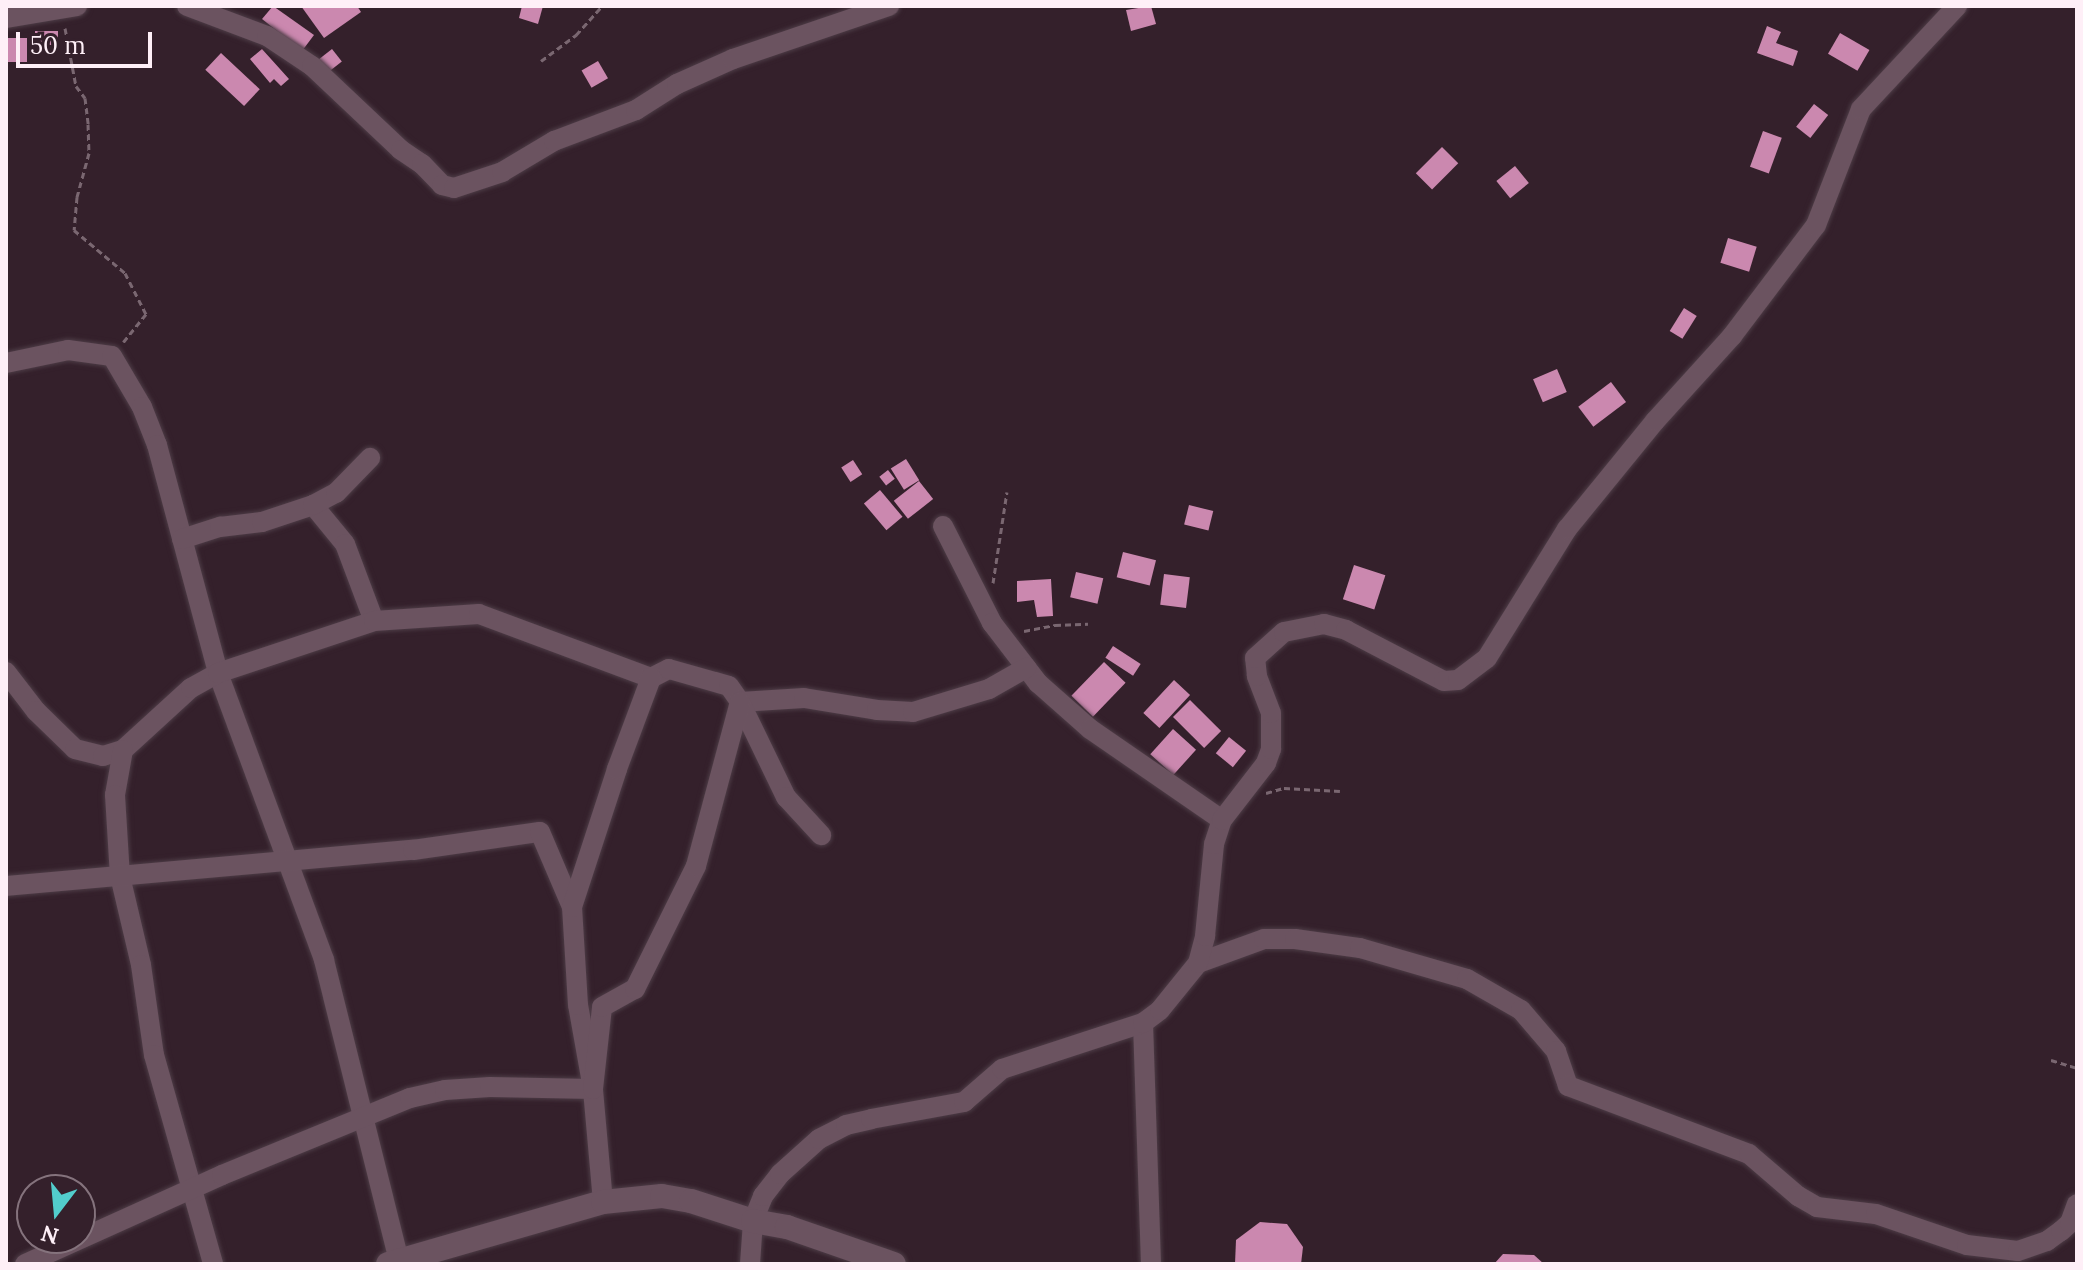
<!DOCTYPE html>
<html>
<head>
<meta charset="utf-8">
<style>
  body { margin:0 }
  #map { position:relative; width:2083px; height:1270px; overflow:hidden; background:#34202b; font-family:Lora,serif }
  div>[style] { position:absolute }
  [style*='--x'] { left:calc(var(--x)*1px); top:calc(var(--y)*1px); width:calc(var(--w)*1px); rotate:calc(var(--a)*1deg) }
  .building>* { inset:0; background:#cb88af; transform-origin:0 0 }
  .path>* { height:3px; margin-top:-1.5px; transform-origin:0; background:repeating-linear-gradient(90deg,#7a6771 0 6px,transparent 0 10px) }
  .roads { filter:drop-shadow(0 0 2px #4d3c46) drop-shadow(0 0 2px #4d3c46) }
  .minor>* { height:20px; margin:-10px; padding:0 10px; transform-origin:10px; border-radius:10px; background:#6b5360 }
  .tertiary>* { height:24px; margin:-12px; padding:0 12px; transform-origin:12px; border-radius:12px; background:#6b5360 }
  span { translate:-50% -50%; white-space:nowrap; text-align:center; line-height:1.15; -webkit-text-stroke:8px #34202b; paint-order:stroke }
  .frame { position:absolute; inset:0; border:8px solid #feeff7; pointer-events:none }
  .north { position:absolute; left:16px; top:1174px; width:80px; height:80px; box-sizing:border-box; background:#34202b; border:2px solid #85737d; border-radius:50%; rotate:196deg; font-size:22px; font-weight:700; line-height:32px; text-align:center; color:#feeff7 }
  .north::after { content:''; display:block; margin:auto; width:28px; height:36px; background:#52cdcc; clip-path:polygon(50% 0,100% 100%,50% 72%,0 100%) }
  .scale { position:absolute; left:16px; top:32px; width:136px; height:36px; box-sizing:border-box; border:4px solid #feeff7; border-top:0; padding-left:10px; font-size:24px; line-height:28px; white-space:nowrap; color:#feeff7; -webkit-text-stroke:6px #34202b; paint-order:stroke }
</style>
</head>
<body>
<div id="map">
  <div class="building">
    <i style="clip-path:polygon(273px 6px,314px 35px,302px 51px,262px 19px)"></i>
    <i style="clip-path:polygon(301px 6px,357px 6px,361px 12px,324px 38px)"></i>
    <i style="clip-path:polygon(522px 6px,543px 6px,538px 24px,519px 18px)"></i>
    <i style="clip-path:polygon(1151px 6px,1156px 24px,1131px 31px,1126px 10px)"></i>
    <i style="clip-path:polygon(1767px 26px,1781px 32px,1776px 43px,1798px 51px,1793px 66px,1757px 53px)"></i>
    <i style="left:35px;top:31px;width:23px;height:14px"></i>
    <i style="left:1840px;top:33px;width:34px;height:24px;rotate:30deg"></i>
    <i style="left:6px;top:38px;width:21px;height:24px"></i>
    <i style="clip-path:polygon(262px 49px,289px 79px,281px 86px,274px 79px,270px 83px,250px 59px)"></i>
    <i style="left:332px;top:49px;width:16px;height:17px;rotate:52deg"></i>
    <i style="left:221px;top:53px;width:53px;height:23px;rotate:43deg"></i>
    <i style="left:598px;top:61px;width:20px;height:19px;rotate:60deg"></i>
    <i style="left:1814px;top:104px;width:18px;height:29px;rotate:38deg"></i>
    <i style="left:1763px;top:131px;width:20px;height:38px;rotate:20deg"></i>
    <i style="left:1442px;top:147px;width:23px;height:37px;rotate:45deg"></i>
    <i style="left:1515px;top:166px;width:22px;height:24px;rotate:51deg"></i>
    <i style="left:1728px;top:238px;width:30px;height:26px;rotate:17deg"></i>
    <i style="left:1684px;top:308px;width:15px;height:27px;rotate:32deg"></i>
    <i style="left:1557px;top:369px;width:25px;height:26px;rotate:67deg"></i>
    <i style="left:1611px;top:382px;width:25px;height:41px;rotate:53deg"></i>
    <i style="left:906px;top:459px;width:25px;height:18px;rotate:58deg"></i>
    <i style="left:853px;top:460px;width:17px;height:14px;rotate:57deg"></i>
    <i style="left:888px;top:470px;width:11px;height:11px;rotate:52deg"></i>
    <i style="left:919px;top:481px;width:23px;height:32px;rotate:52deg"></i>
    <i style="left:880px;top:490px;width:35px;height:21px;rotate:50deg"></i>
    <i style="left:1189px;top:505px;width:25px;height:20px;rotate:14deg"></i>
    <i style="left:1123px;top:552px;width:34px;height:26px;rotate:14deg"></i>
    <i style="left:1354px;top:565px;width:33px;height:36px;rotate:18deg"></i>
    <i style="left:1076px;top:572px;width:28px;height:26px;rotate:13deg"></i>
    <i style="left:1164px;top:574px;width:26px;height:31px;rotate:7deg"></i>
    <i style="clip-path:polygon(1051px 579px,1053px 616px,1037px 617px,1034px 600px,1017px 602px,1017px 581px)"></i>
    <i style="left:1113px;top:646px;width:33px;height:14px;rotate:33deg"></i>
    <i style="left:1104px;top:662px;width:30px;height:47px;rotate:44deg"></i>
    <i style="left:1174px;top:680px;width:22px;height:45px;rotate:43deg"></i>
    <i style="left:1190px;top:700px;width:44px;height:24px;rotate:45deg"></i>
    <i style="left:1173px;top:729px;width:31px;height:34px;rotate:42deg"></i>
    <i style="left:1229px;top:737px;width:22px;height:21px;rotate:39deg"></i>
    <i style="clip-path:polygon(1260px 1222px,1287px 1224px,1303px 1247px,1301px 1264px,1235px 1264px,1236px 1240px)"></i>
    <i style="clip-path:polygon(1503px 1254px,1534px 1255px,1544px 1264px,1494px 1264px)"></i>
  </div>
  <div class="path">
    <i style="--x:65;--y:28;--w:59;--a:79.3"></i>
    <i style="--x:76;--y:86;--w:15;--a:53"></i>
    <i style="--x:85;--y:98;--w:26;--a:83"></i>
    <i style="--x:88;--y:124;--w:29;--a:88"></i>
    <i style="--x:89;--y:153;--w:46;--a:105.3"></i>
    <i style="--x:77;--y:197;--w:33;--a:95"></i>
    <i style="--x:74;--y:230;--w:67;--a:40.1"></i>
    <i style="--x:125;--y:273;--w:46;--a:62.9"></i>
    <i style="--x:146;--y:314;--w:36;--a:129"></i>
    <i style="--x:541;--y:61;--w:44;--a:-36.6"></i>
    <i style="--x:576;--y:35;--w:39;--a:-48"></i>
    <i style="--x:993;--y:583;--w:92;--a:-81.3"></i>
    <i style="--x:1024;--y:631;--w:32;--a:-11"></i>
    <i style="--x:1055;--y:625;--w:33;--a:-2"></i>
    <i style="--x:1266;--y:793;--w:19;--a:-16"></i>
    <i style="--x:1284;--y:788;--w:56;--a:3.1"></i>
    <i style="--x:2051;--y:1060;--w:27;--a:17"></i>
  </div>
  <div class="roads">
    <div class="minor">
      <i style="--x:187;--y:6;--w:85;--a:20.6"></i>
      <i style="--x:267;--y:36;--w:54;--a:33.7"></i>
      <i style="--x:312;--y:66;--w:122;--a:43.3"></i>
      <i style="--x:401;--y:150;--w:25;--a:34"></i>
      <i style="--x:422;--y:164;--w:29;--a:46"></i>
      <i style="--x:442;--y:185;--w:12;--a:14"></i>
      <i style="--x:454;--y:188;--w:51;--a:-18.4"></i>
      <i style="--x:502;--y:172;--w:61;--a:-30.8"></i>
      <i style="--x:554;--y:141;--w:88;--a:-20.7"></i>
      <i style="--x:636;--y:110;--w:49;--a:-32.4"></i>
      <i style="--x:677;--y:84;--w:61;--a:-24.1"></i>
      <i style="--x:733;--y:59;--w:165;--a:-18.8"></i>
      <i style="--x:6;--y:18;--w:72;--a:-9.6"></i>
      <i style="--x:6;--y:363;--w:63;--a:-11.8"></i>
      <i style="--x:68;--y:350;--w:44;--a:7.8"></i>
      <i style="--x:112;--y:356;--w:59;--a:59.5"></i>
      <i style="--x:142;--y:407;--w:41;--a:68.5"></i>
      <i style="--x:157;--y:445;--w:236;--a:75"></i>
      <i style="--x:218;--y:673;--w:306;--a:69.7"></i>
      <i style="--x:324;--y:960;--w:309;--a:76"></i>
      <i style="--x:313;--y:505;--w:50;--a:50.6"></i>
      <i style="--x:345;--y:544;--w:82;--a:69.4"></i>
      <i style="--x:943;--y:526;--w:109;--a:63.2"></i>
      <i style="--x:992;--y:623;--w:76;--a:52.5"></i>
      <i style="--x:1038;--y:683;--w:69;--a:41.5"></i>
      <i style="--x:1090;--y:729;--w:160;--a:34.6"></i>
      <i style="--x:182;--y:539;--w:40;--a:-18"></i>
      <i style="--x:220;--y:527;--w:42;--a:-6.8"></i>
      <i style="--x:262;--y:522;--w:54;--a:-18.4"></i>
      <i style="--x:313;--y:505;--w:26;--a:-28"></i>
      <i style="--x:336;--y:493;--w:49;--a:-45.8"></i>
      <i style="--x:6;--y:672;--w:49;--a:52.4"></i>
      <i style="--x:36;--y:711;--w:54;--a:44.3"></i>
      <i style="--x:75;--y:749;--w:29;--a:14"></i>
      <i style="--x:103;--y:756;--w:21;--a:-17"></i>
      <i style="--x:123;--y:750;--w:92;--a:-42.4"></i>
      <i style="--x:191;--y:688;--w:31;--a:-29"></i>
      <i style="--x:218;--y:673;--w:164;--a:-18.4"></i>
      <i style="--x:374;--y:621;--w:105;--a:-3.8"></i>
      <i style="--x:479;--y:614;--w:184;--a:20.4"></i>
      <i style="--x:651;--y:678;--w:20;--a:-27"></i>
      <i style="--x:669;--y:669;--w:62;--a:15.8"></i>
      <i style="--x:729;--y:686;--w:19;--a:55"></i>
      <i style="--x:740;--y:702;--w:64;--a:-3.6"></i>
      <i style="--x:804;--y:698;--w:74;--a:9.3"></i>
      <i style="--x:877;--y:710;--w:36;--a:3"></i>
      <i style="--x:913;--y:712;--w:79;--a:-16.8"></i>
      <i style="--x:989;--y:689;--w:43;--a:-29.6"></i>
      <i style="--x:740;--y:702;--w:106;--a:64.2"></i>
      <i style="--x:786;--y:797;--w:52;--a:47.4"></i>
      <i style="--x:123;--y:750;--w:46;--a:100.1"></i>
      <i style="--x:115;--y:795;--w:81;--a:86.5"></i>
      <i style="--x:120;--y:876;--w:91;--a:76.7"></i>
      <i style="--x:141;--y:965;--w:91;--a:81.8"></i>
      <i style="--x:154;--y:1055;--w:217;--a:74.2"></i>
      <i style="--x:6;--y:886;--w:409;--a:-5.1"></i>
      <i style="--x:413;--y:850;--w:128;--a:-8.1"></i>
      <i style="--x:540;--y:832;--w:82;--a:66.9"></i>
      <i style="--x:1198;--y:963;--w:70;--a:-20"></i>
      <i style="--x:1264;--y:939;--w:31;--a:0"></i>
      <i style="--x:1295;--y:939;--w:66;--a:7.9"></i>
      <i style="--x:1360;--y:948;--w:111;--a:16.2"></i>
      <i style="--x:1467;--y:979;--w:62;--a:29.9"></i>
      <i style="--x:1521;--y:1010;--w:54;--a:49.5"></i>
      <i style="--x:1556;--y:1051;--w:37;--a:71"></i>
      <i style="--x:1568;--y:1086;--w:193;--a:20.6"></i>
      <i style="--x:1749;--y:1154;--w:65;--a:40.6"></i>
      <i style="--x:1798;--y:1196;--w:22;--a:30"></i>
      <i style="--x:1817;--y:1207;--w:59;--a:6.8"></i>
      <i style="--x:1876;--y:1214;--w:96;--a:18.8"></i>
      <i style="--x:1967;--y:1245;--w:51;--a:6.7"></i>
      <i style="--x:2018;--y:1251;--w:31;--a:-19"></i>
      <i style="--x:2047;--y:1241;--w:17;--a:-36"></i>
      <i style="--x:2061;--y:1231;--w:12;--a:-42"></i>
      <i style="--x:2070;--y:1223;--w:20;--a:-70"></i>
      <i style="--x:1143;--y:1023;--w:241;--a:88.1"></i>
      <i style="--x:603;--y:1202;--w:113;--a:-95.1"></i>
      <i style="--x:593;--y:1089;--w:85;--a:-100.1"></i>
      <i style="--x:578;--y:1005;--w:98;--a:-93.5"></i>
      <i style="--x:572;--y:907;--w:145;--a:-71.9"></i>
      <i style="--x:617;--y:769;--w:97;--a:-69.5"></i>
      <i style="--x:25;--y:1264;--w:216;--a:-24.3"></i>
      <i style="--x:222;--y:1175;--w:203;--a:-22.3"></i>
      <i style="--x:410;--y:1098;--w:36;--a:-13"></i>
      <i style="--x:445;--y:1090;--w:45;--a:-3.8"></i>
      <i style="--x:490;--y:1087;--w:103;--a:1.1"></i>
      <i style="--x:593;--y:1089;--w:82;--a:-83.7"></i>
      <i style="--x:602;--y:1007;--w:38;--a:-29"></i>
      <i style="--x:635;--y:989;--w:137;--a:-63.6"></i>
      <i style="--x:696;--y:866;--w:170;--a:-75"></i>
      <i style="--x:750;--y:1264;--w:43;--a:-86"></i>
      <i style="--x:753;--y:1221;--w:27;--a:-68"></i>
      <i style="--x:763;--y:1196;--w:28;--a:-52"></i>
      <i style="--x:780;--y:1174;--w:52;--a:-41.9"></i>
      <i style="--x:819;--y:1139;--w:30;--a:-27"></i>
      <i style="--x:846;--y:1125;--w:26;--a:-13"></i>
      <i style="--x:871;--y:1119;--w:95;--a:-10.4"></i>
      <i style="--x:964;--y:1102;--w:50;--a:-41"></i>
      <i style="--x:1002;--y:1069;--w:148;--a:-18.1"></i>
      <i style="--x:1143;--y:1023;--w:21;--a:-37"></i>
      <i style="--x:1160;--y:1010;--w:60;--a:-51"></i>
      <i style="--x:1198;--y:963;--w:28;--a:-75"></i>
      <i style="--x:1205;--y:936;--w:92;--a:-84.4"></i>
      <i style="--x:1214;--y:844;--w:25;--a:-72"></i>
      <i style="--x:1222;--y:820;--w:72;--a:-52.3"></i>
      <i style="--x:1266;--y:763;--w:15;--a:-70"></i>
      <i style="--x:1271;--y:749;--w:36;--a:-90"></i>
      <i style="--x:1271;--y:713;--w:40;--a:-111"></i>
      <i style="--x:1257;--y:676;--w:18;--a:-96"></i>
      <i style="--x:1255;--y:658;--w:39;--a:-42"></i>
      <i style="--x:1284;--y:632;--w:41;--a:-11.3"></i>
      <i style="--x:1324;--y:624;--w:23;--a:15"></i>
      <i style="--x:1346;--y:630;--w:110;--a:27.5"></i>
      <i style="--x:1444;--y:681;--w:14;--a:-4"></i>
      <i style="--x:1458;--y:680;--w:36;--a:-37"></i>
      <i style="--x:1487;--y:658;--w:152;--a:-58.2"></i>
      <i style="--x:1567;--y:529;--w:139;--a:-50.8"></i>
      <i style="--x:1655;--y:421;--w:115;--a:-47.8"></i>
      <i style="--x:1732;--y:336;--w:139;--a:-52.9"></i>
      <i style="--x:1816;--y:225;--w:124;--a:-68.8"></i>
      <i style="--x:1861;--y:109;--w:141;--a:-47"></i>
    </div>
    <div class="tertiary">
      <i style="--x:388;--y:1264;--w:224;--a:-16.1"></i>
      <i style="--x:603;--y:1202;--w:59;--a:-5.8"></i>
      <i style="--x:662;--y:1196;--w:29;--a:10"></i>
      <i style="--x:691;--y:1201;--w:65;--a:17.9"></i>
      <i style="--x:753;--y:1221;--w:35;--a:10"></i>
      <i style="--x:787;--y:1227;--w:113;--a:19.1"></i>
    </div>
  </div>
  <div class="frame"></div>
  <div class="north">N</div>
  <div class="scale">50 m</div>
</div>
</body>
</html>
